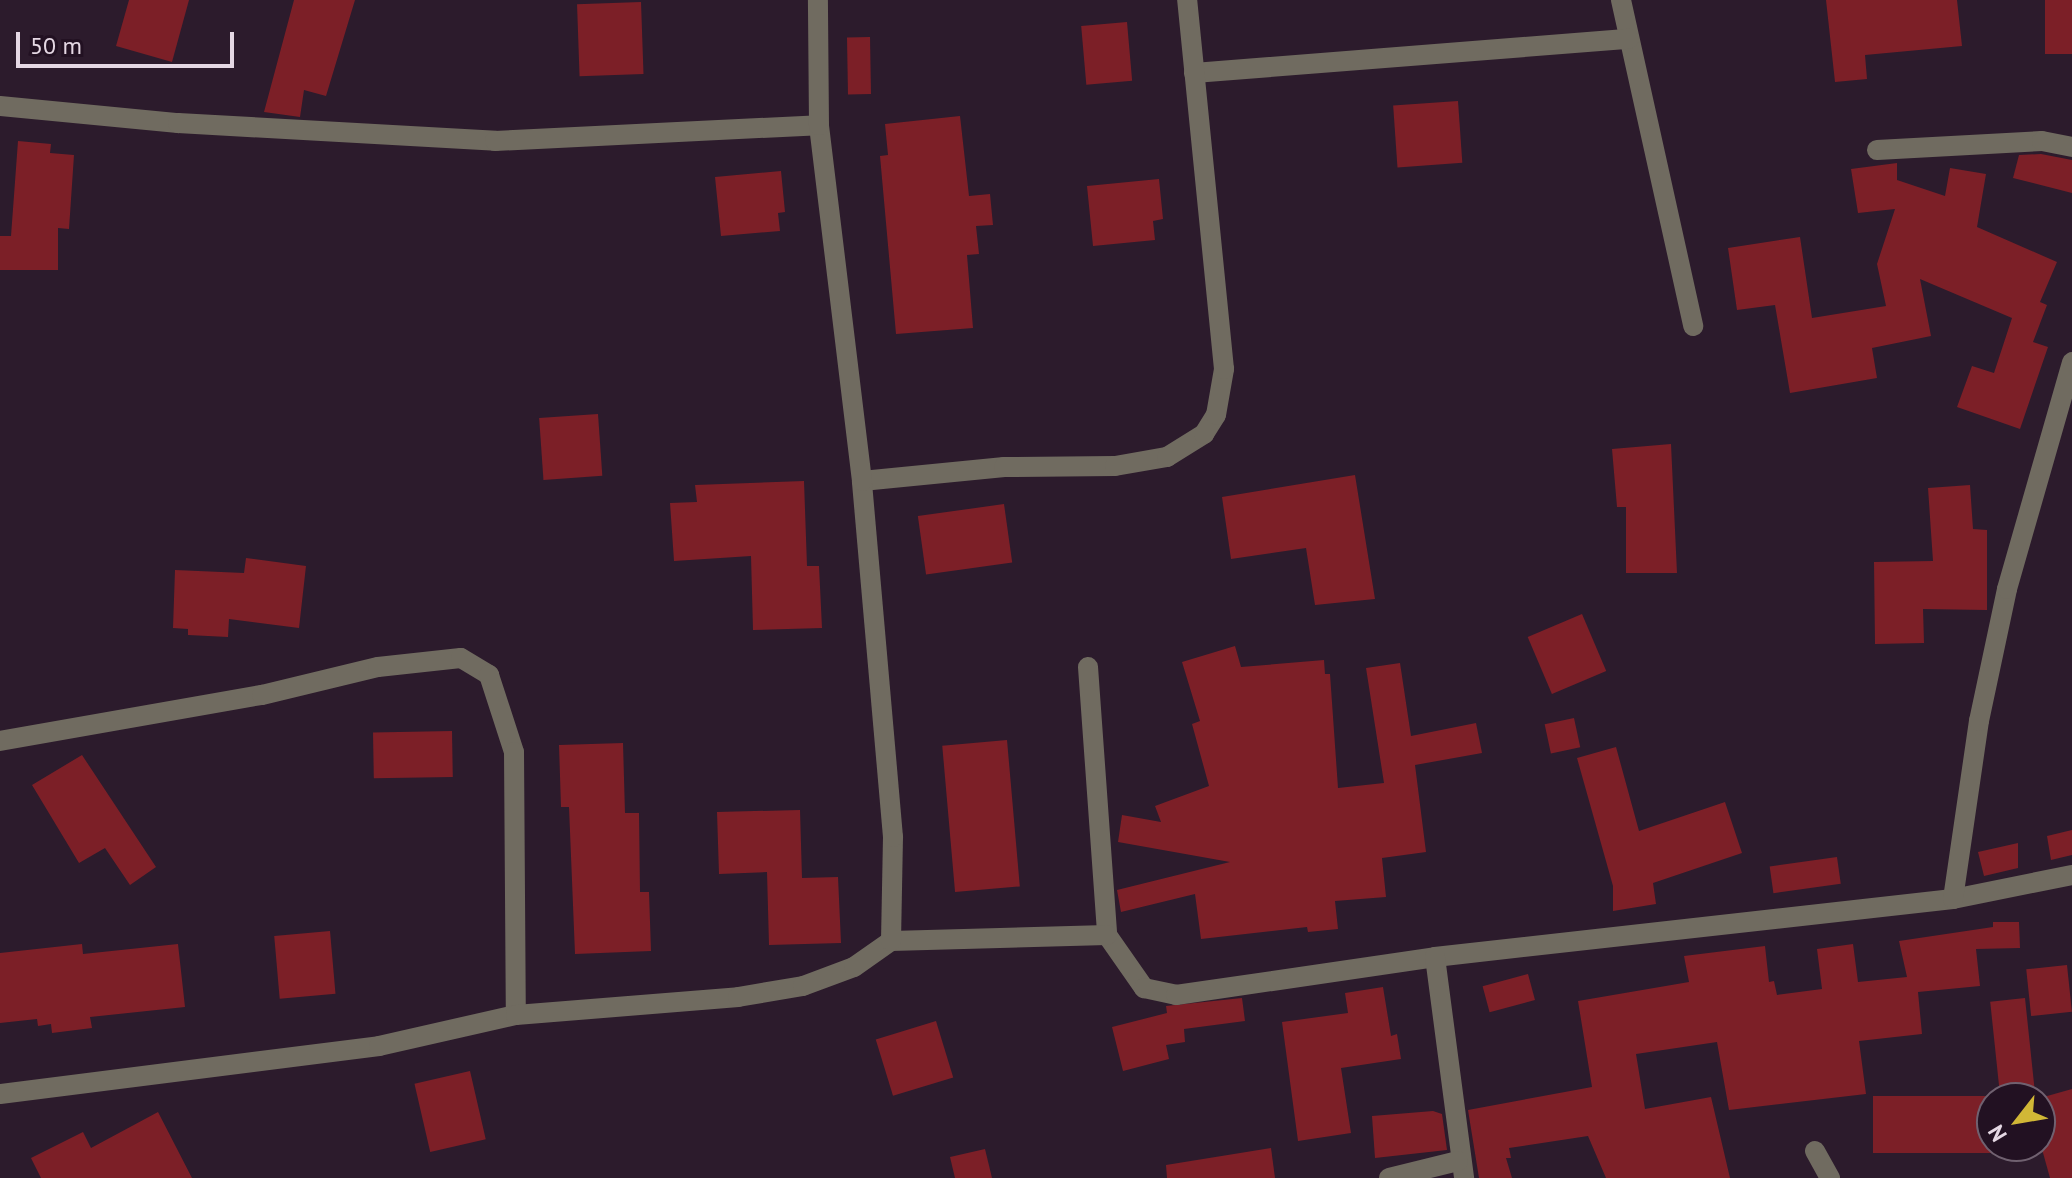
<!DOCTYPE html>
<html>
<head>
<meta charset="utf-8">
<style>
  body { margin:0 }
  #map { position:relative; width:2072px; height:1178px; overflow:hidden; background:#2c1b2c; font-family:"PT Sans",sans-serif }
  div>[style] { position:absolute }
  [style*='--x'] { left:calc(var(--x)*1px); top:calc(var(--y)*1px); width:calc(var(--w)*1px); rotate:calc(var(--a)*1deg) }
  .building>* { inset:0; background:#7c1f27; transform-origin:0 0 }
  .minor>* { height:20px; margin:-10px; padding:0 10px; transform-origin:10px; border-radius:10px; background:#706b60 }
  span { translate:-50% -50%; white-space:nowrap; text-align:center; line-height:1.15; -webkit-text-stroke:7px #212; paint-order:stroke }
  .north { position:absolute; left:1976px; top:1082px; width:80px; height:80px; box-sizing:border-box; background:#212; border:2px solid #706170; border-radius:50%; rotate:239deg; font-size:22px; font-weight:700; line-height:32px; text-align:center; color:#e5d8e4 }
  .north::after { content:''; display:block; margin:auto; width:28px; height:36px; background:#d1b736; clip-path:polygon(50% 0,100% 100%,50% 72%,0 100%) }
  .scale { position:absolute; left:16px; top:32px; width:218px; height:36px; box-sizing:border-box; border:4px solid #e5d8e4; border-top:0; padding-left:10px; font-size:24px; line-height:28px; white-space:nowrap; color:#e5d8e4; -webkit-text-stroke:6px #212; paint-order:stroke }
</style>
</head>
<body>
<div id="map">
  <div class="building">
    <i style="clip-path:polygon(129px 0,189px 0,172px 62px,116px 46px)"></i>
    <i style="clip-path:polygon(294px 0,355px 0,326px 96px,304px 90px,300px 117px,264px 112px)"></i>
    <i style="clip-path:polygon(1826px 0,1957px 0,1962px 46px,1865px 55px,1867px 79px,1835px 82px)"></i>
    <i style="left:2045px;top:0;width:27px;height:54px"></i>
    <i style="left:641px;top:2px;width:72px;height:64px;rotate:88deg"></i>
    <i style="left:1127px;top:22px;width:59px;height:46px;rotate:85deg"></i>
    <i style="left:870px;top:37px;width:57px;height:23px;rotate:89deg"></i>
    <i style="left:1458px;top:101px;width:62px;height:65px;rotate:86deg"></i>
    <i style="clip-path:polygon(960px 116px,969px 196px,990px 194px,993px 225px,976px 226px,979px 254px,967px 255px,973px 328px,896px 334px,880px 156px,888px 155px,885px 124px)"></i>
    <i style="clip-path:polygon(18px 141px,51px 144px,50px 153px,74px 155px,69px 229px,58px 228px,58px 270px,0 270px,0 236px,11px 236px)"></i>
    <i style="clip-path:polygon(2041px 154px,2072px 160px,2072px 193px,2013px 178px,2019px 155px)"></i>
    <i style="clip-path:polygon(1897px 163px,1897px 180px,1945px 196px,1950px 168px,1986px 174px,1977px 227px,2057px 262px,2040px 302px,2047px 305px,2033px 342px,2048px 347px,2020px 429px,1957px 407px,1972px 366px,1994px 373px,2012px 318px,1920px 279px,1931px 336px,1872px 348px,1877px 378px,1790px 393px,1775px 305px,1737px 310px,1728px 248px,1800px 237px,1812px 318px,1886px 306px,1877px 264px,1895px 209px,1858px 213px,1851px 169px)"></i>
    <i style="clip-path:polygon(781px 171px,785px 212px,778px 213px,780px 231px,721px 236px,715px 177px)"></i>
    <i style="clip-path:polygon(1159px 179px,1163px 219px,1153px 221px,1155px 240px,1093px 246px,1087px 186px)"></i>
    <i style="left:598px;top:414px;width:62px;height:59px;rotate:86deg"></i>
    <i style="clip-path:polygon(1671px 444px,1677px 573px,1626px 573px,1626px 507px,1617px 507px,1612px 449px)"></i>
    <i style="clip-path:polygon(1355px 475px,1375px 599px,1315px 605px,1306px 548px,1231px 559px,1222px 497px)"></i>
    <i style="clip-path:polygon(804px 481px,807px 566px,819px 566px,822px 628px,753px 630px,751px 556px,674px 561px,670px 503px,697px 502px,695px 485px)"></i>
    <i style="clip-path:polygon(1970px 485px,1973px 529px,1987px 530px,1987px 610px,1923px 609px,1924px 643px,1875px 644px,1874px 562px,1933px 561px,1928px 488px)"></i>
    <i style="left:1004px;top:504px;width:59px;height:87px;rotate:82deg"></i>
    <i style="clip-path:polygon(246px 558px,306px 566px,299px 628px,229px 619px,228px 637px,188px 635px,188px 629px,173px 628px,175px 570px,244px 573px)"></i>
    <i style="left:1582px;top:614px;width:62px;height:59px;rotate:67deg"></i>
    <i style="clip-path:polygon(1235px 646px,1241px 667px,1324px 660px,1325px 674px,1330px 674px,1338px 788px,1384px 783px,1366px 668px,1400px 663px,1411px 736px,1476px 723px,1482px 753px,1415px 765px,1426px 852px,1382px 858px,1386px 897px,1335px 901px,1338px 929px,1308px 932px,1307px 927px,1201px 939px,1195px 894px,1121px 912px,1117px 890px,1230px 862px,1118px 842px,1122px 815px,1161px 822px,1155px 806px,1209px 786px,1192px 724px,1200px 721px,1182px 662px)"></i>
    <i style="left:1574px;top:718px;width:30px;height:30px;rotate:78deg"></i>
    <i style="left:452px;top:731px;width:46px;height:79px;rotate:89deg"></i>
    <i style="left:1007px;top:740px;width:147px;height:65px;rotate:85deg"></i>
    <i style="clip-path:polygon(623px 743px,625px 813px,639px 813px,640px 892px,649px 892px,651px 951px,575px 954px,569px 807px,561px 807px,559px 745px)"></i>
    <i style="clip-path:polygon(1616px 747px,1639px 831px,1725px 802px,1742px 853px,1653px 883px,1656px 904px,1613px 911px,1613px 886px,1577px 758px)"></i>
    <i style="clip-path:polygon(82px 755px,156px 867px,130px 885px,105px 848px,79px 863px,32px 785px)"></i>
    <i style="clip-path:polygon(800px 810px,802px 878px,838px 877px,841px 943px,769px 945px,767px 872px,719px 874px,717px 812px)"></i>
    <i style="clip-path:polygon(2072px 830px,2072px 855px,2051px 860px,2047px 836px)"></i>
    <i style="clip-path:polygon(2018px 843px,2018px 868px,1984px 876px,1978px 852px)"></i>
    <i style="left:1837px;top:857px;width:27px;height:68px;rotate:82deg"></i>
    <i style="clip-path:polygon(1993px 922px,2019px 922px,2020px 948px,1976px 949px,1980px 986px,1918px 992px,1922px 1034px,1859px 1041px,1866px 1094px,1729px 1110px,1717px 1042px,1636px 1054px,1645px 1109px,1711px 1097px,1730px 1178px,1606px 1178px,1588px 1136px,1509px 1148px,1511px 1158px,1506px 1158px,1512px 1178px,1479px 1178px,1468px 1110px,1592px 1087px,1578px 1001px,1689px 982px,1684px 956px,1765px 946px,1769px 982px,1774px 981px,1777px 995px,1822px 989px,1817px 949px,1853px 944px,1858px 982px,1907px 977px,1899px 941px,1993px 927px)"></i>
    <i style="left:330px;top:931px;width:63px;height:56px;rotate:85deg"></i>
    <i style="clip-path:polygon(82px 944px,83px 954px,178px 944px,185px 1007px,90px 1017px,92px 1028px,52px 1033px,51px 1024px,38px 1026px,37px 1019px,0 1023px,0 953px)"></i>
    <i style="left:2067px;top:965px;width:47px;height:41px;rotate:84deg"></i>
    <i style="left:1528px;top:974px;width:27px;height:47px;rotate:75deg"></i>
    <i style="clip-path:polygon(1383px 987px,1391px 1036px,1397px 1034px,1401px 1059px,1341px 1068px,1351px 1133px,1298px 1141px,1282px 1022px,1348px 1013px,1345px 993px)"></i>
    <i style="clip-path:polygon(1242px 998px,1245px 1021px,1184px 1029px,1185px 1042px,1166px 1045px,1169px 1059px,1123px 1071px,1112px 1027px,1167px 1013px,1166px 1006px)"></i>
    <i style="left:2025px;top:998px;width:101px;height:35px;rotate:84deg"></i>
    <i style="left:936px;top:1021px;width:59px;height:63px;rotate:73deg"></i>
    <i style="left:470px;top:1071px;width:70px;height:57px;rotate:77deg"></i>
    <i style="clip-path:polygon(2072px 1089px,2072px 1178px,2050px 1178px,2040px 1142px,2040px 1098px)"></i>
    <i style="left:1992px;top:1096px;width:57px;height:119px;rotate:90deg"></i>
    <i style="clip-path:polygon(1433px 1111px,1442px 1114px,1447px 1150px,1375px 1158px,1372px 1116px)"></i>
    <i style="clip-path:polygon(158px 1112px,192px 1178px,41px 1178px,31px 1158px,83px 1132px,91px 1148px)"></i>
    <i style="clip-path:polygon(1271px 1148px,1275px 1178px,1167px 1178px,1166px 1165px)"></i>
    <i style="clip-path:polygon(985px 1149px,992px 1178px,955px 1178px,950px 1157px)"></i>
  </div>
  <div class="minor">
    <i style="--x:1621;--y:0;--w:334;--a:77.5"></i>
    <i style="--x:1194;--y:73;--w:436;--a:-4.5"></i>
    <i style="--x:0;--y:106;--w:179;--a:5.5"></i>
    <i style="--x:178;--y:123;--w:318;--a:3.2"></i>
    <i style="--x:495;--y:141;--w:324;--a:-2.8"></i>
    <i style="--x:1877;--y:150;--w:165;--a:-3.1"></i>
    <i style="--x:2042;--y:141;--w:31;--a:11"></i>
    <i style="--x:862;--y:481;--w:143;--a:-5.6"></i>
    <i style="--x:1004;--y:467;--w:111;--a:-0.5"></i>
    <i style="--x:1115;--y:466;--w:53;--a:-9.8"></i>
    <i style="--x:1167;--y:457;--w:44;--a:-31.9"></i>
    <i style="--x:1204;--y:434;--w:22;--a:-58"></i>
    <i style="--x:1216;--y:415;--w:47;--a:-80.1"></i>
    <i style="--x:1224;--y:369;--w:371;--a:-95.7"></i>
    <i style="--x:1088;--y:667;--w:269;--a:85.9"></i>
    <i style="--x:1107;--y:935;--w:65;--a:55.1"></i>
    <i style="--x:1144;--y:988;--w:33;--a:12"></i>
    <i style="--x:1176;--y:995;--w:262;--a:-8.3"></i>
    <i style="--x:1435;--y:957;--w:521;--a:-6.39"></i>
    <i style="--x:1953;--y:899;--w:121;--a:-11.4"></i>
    <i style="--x:0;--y:741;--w:266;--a:-10"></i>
    <i style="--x:262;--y:695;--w:119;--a:-13.6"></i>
    <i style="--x:378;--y:667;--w:83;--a:-6.2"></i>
    <i style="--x:461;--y:658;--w:33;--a:31"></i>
    <i style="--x:489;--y:675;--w:81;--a:72"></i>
    <i style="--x:514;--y:752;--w:263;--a:89.6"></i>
    <i style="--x:1953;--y:899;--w:180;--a:-81.7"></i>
    <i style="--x:1979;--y:721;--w:135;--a:-78"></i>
    <i style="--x:2007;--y:589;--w:236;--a:-74"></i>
    <i style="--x:891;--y:941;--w:216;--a:-1.6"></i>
    <i style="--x:1435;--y:957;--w:223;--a:82.5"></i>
    <i style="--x:0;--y:1094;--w:382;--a:-7.2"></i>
    <i style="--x:379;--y:1046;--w:140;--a:-12.8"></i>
    <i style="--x:516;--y:1015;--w:223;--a:-4.6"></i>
    <i style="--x:738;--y:997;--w:66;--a:-9.6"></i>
    <i style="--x:803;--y:986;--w:54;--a:-20.4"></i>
    <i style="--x:854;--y:967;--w:45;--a:-35.1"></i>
    <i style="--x:891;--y:941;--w:104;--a:-88.9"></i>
    <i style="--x:893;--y:837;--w:357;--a:-95"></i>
    <i style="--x:862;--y:481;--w:359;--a:-96.9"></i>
    <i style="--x:819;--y:125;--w:125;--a:-90.5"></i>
    <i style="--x:1815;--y:1151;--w:31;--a:61"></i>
    <i style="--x:1389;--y:1178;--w:71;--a:-13.8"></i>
  </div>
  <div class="north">N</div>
  <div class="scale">50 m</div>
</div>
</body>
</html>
